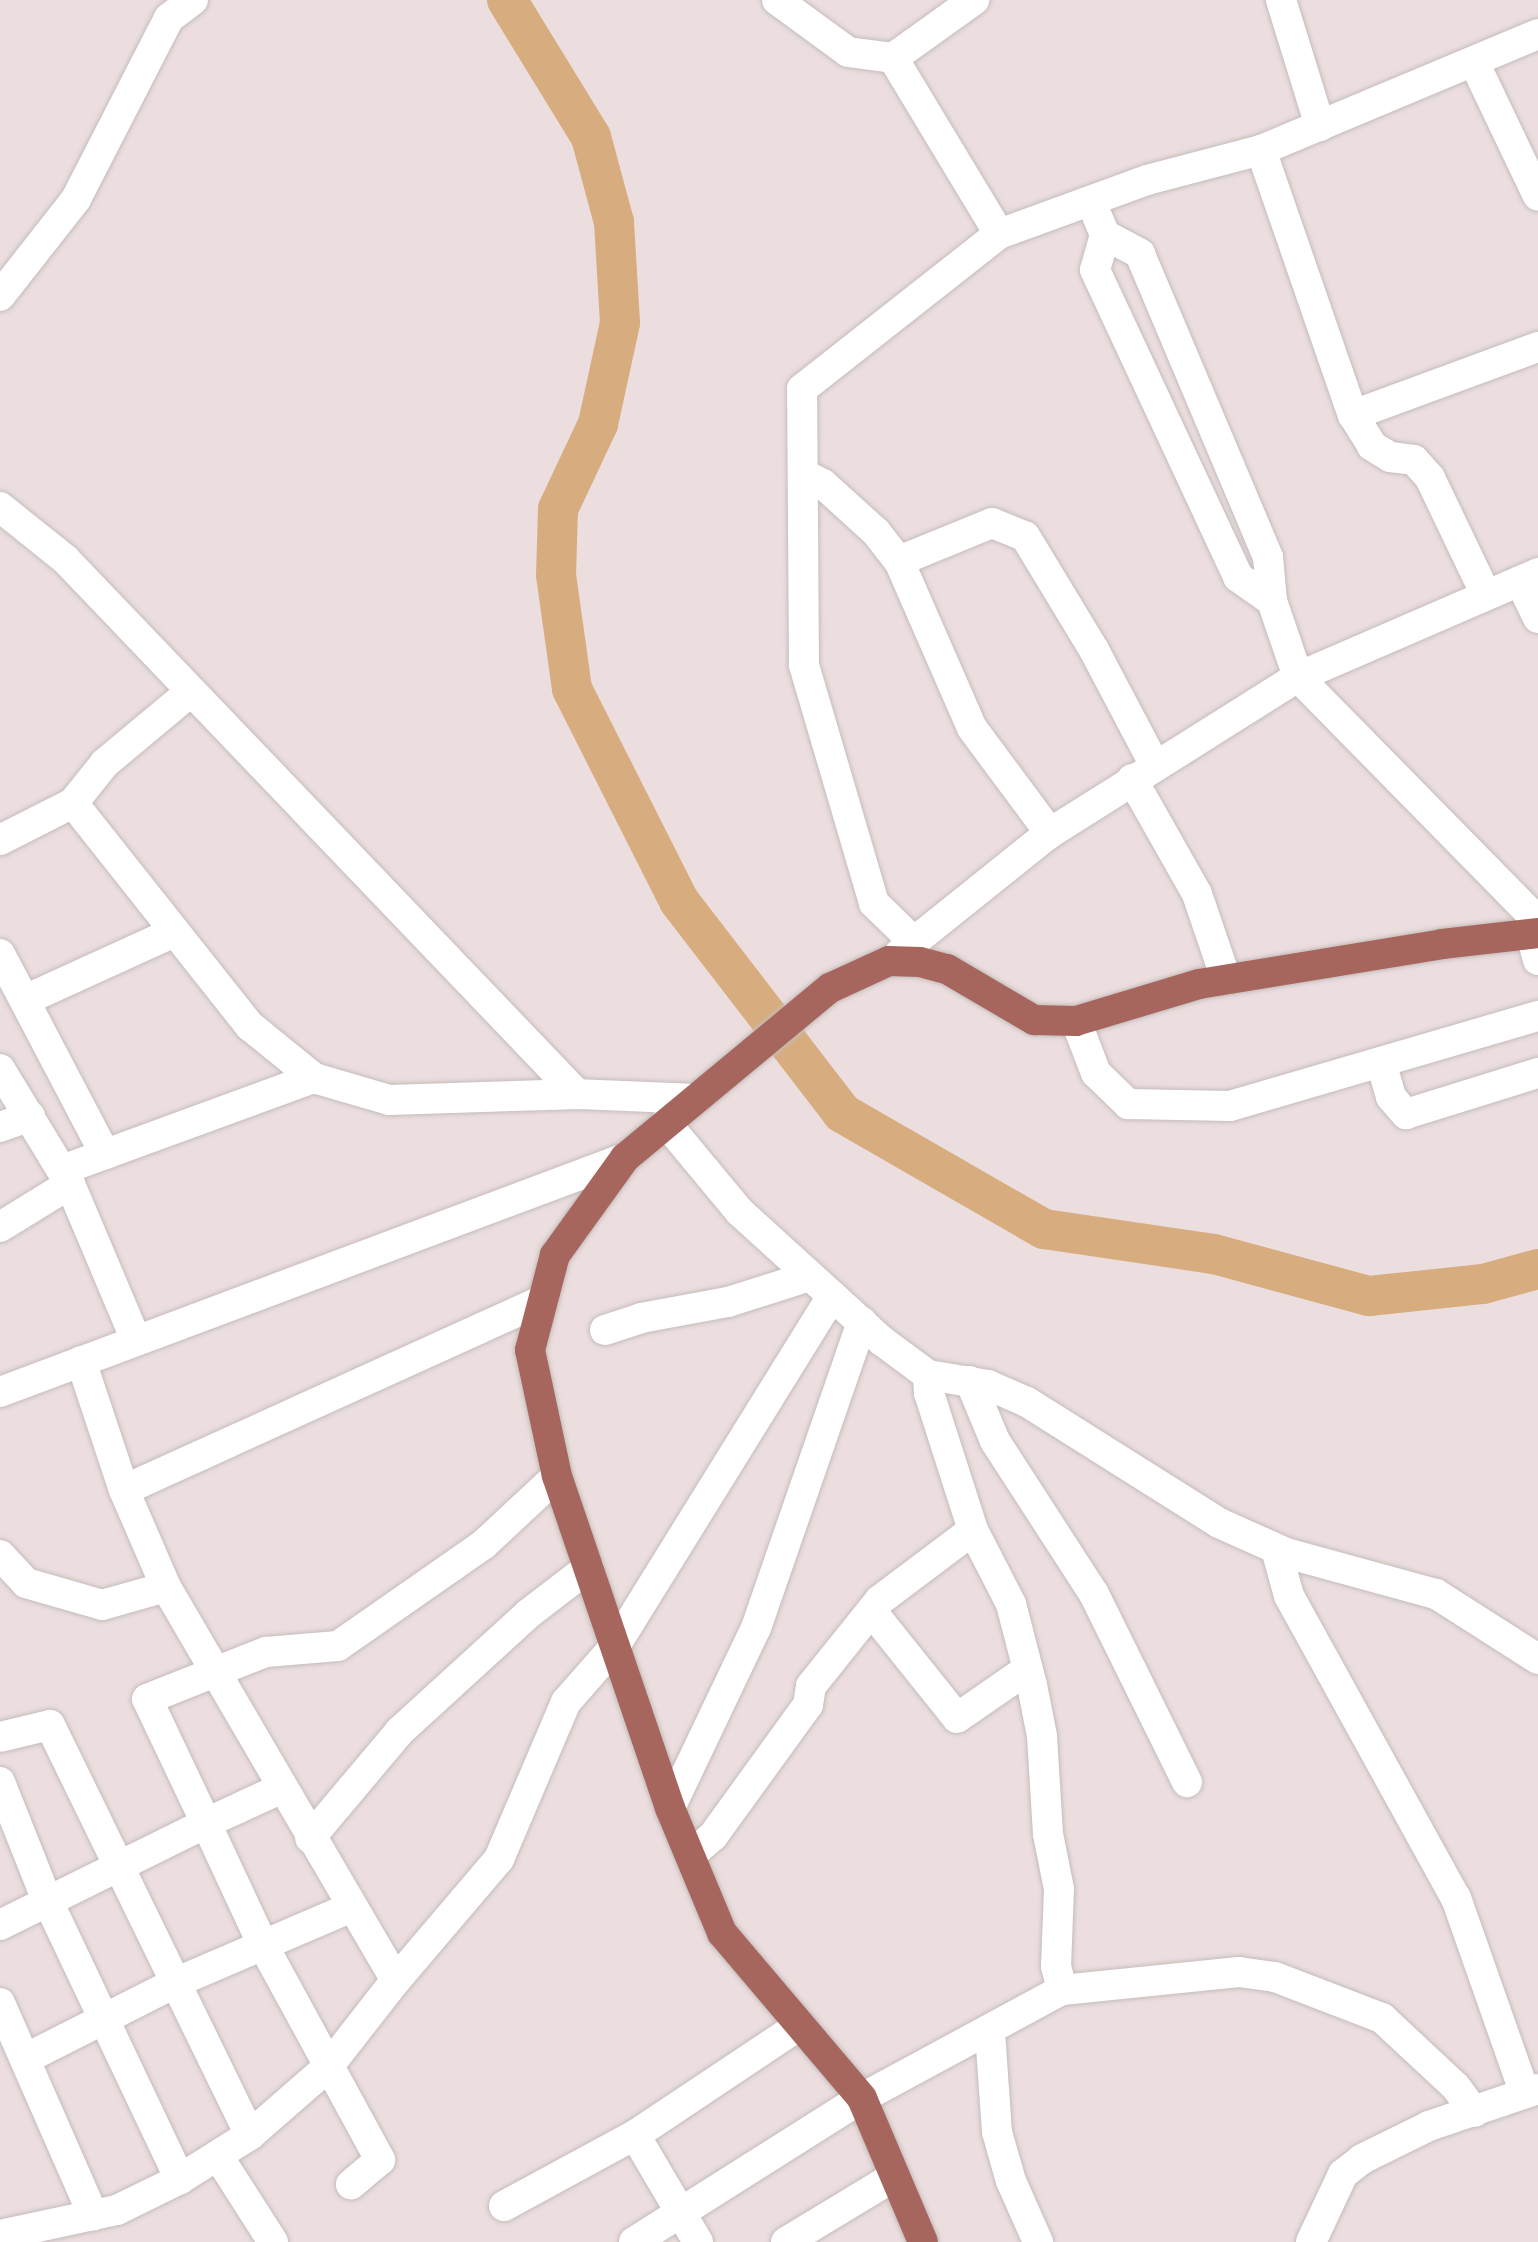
<!DOCTYPE html>
<html>
<head>
<meta charset="utf-8">
<style>
  body { margin:0 }
  #map { position:relative; width:1538px; height:2242px; overflow:hidden; background:#ecdedf; font-family:Mulish,sans-serif }
  div>[style] { position:absolute }
  [style*='--x'] { left:calc(var(--x)*1px); top:calc(var(--y)*1px); width:calc(var(--w)*1px); rotate:calc(var(--a)*1deg) }
  .river>* { height:40px; margin:-20px; padding:0 20px; transform-origin:20px; border-radius:20px; background:#d7ad7f }
  .roads { filter:drop-shadow(0 0 2px #c5bcbc) drop-shadow(0 0 2px #c5bcbc) }
  .minor>* { height:30px; margin:-15px; padding:0 15px; transform-origin:15px; border-radius:15px; background:#fff }
  .major>* { height:30px; margin:-15px; padding:0 15px; transform-origin:15px; border-radius:15px; background:#a6665d }
  span { translate:-50% -50%; white-space:nowrap; text-align:center; line-height:1.15; -webkit-text-stroke:8px #f8eff0; paint-order:stroke }
</style>
</head>
<body>
<div id="map">
  <div class="river">
    <i style="--x:507;--y:0;--w:161;--a:58.5"></i>
    <i style="--x:591;--y:137;--w:88;--a:74.9"></i>
    <i style="--x:614;--y:222;--w:101;--a:86.6"></i>
    <i style="--x:620;--y:323;--w:103;--a:102.3"></i>
    <i style="--x:598;--y:424;--w:94;--a:115.2"></i>
    <i style="--x:558;--y:509;--w:66;--a:91.7"></i>
    <i style="--x:556;--y:575;--w:115;--a:82"></i>
    <i style="--x:572;--y:689;--w:237;--a:63.2"></i>
    <i style="--x:679;--y:901;--w:267;--a:52.4"></i>
    <i style="--x:842;--y:1113;--w:233;--a:29.9"></i>
    <i style="--x:1044;--y:1229;--w:172;--a:8.4"></i>
    <i style="--x:1214;--y:1254;--w:161;--a:15.2"></i>
    <i style="--x:1369;--y:1296;--w:115;--a:-6"></i>
    <i style="--x:1483;--y:1284;--w:57;--a:-15.3"></i>
  </div>
  <div class="roads">
    <div class="minor">
      <i style="--x:777;--y:0;--w:88;--a:36.2"></i>
      <i style="--x:848;--y:52;--w:45;--a:7.6"></i>
      <i style="--x:893;--y:58;--w:205;--a:58.9"></i>
      <i style="--x:1281;--y:0;--w:132;--a:72.8"></i>
      <i style="--x:893;--y:58;--w:100;--a:-35.6"></i>
      <i style="--x:1474;--y:62;--w:148;--a:64.5"></i>
      <i style="--x:1261;--y:150;--w:281;--a:70.9"></i>
      <i style="--x:1353;--y:415;--w:197;--a:-20.2"></i>
      <i style="--x:1097;--y:216;--w:21;--a:67"></i>
      <i style="--x:1105;--y:235;--w:36;--a:106"></i>
      <i style="--x:1095;--y:270;--w:339;--a:65"></i>
      <i style="--x:1238;--y:577;--w:42;--a:35.2"></i>
      <i style="--x:1105;--y:235;--w:40;--a:28"></i>
      <i style="--x:1140;--y:254;--w:329;--a:67.1"></i>
      <i style="--x:1268;--y:557;--w:44;--a:84.8"></i>
      <i style="--x:1272;--y:601;--w:80;--a:71.1"></i>
      <i style="--x:1298;--y:677;--w:342;--a:45.5"></i>
      <i style="--x:0;--y:296;--w:123;--a:-51.9"></i>
      <i style="--x:76;--y:199;--w:203;--a:-62.8"></i>
      <i style="--x:169;--y:18;--w:30;--a:-37"></i>
      <i style="--x:1353;--y:415;--w:36;--a:58"></i>
      <i style="--x:1372;--y:446;--w:21;--a:31"></i>
      <i style="--x:1390;--y:457;--w:24;--a:7"></i>
      <i style="--x:1414;--y:460;--w:24;--a:48"></i>
      <i style="--x:1430;--y:478;--w:130;--a:64.4"></i>
      <i style="--x:803;--y:474;--w:22;--a:27"></i>
      <i style="--x:823;--y:484;--w:72;--a:42.2"></i>
      <i style="--x:876;--y:532;--w:37;--a:52"></i>
      <i style="--x:899;--y:561;--w:182;--a:66.4"></i>
      <i style="--x:972;--y:728;--w:131;--a:53.4"></i>
      <i style="--x:0;--y:507;--w:83;--a:38.7"></i>
      <i style="--x:65;--y:559;--w:741;--a:46.26"></i>
      <i style="--x:899;--y:561;--w:100;--a:-22.2"></i>
      <i style="--x:992;--y:523;--w:35;--a:22"></i>
      <i style="--x:1025;--y:536;--w:133;--a:58.8"></i>
      <i style="--x:1094;--y:650;--w:129;--a:62.2"></i>
      <i style="--x:1520;--y:581;--w:41;--a:64.1"></i>
      <i style="--x:1132;--y:779;--w:132;--a:60.5"></i>
      <i style="--x:1197;--y:894;--w:90;--a:71.2"></i>
      <i style="--x:73;--y:803;--w:285;--a:51.6"></i>
      <i style="--x:250;--y:1026;--w:82;--a:39.1"></i>
      <i style="--x:314;--y:1078;--w:78;--a:16.3"></i>
      <i style="--x:389;--y:1100;--w:188;--a:-1.8"></i>
      <i style="--x:577;--y:1094;--w:117;--a:2.4"></i>
      <i style="--x:0;--y:840;--w:82;--a:-26.9"></i>
      <i style="--x:73;--y:803;--w:51;--a:-51.3"></i>
      <i style="--x:105;--y:763;--w:109;--a:-39.8"></i>
      <i style="--x:1531;--y:934;--w:27;--a:75"></i>
      <i style="--x:914;--y:942;--w:56;--a:-135.7"></i>
      <i style="--x:874;--y:903;--w:248;--a:-106.4"></i>
      <i style="--x:804;--y:665;--w:276;--a:-90.4"></i>
      <i style="--x:802;--y:389;--w:251;--a:-38.2"></i>
      <i style="--x:999;--y:234;--w:158;--a:-20"></i>
      <i style="--x:1147;--y:180;--w:118;--a:-14.7"></i>
      <i style="--x:1261;--y:150;--w:300;--a:-22.7"></i>
      <i style="--x:900;--y:953;--w:192;--a:-38.7"></i>
      <i style="--x:1050;--y:833;--w:293;--a:-32.2"></i>
      <i style="--x:1298;--y:677;--w:262;--a:-23.4"></i>
      <i style="--x:0;--y:954;--w:226;--a:62.3"></i>
      <i style="--x:25;--y:1000;--w:164;--a:-24.5"></i>
      <i style="--x:1076;--y:1021;--w:56;--a:69"></i>
      <i style="--x:1096;--y:1073;--w:45;--a:44.1"></i>
      <i style="--x:1128;--y:1104;--w:102;--a:1.1"></i>
      <i style="--x:1230;--y:1106;--w:321;--a:-16.3"></i>
      <i style="--x:1381;--y:1062;--w:36;--a:74"></i>
      <i style="--x:1391;--y:1097;--w:23;--a:49"></i>
      <i style="--x:1406;--y:1114;--w:138;--a:-17.3"></i>
      <i style="--x:0;--y:1069;--w:135;--a:58.7"></i>
      <i style="--x:666;--y:1123;--w:116;--a:50.3"></i>
      <i style="--x:740;--y:1212;--w:192;--a:42.3"></i>
      <i style="--x:882;--y:1341;--w:57;--a:36.5"></i>
      <i style="--x:928;--y:1375;--w:61;--a:9.5"></i>
      <i style="--x:988;--y:1385;--w:43;--a:23.6"></i>
      <i style="--x:1027;--y:1402;--w:227;--a:32.2"></i>
      <i style="--x:1219;--y:1523;--w:73;--a:24.1"></i>
      <i style="--x:1286;--y:1553;--w:156;--a:15.3"></i>
      <i style="--x:1436;--y:1594;--w:121;--a:32.5"></i>
      <i style="--x:0;--y:1127;--w:32;--a:-20"></i>
      <i style="--x:62;--y:1170;--w:268;--a:-20.1"></i>
      <i style="--x:0;--y:1227;--w:82;--a:-31.6"></i>
      <i style="--x:70;--y:1184;--w:169;--a:67.1"></i>
      <i style="--x:605;--y:1330;--w:38;--a:-18"></i>
      <i style="--x:641;--y:1318;--w:88;--a:-10.4"></i>
      <i style="--x:728;--y:1302;--w:86;--a:-17.6"></i>
      <i style="--x:81;--y:1361;--w:136;--a:71.6"></i>
      <i style="--x:124;--y:1490;--w:106;--a:66.6"></i>
      <i style="--x:166;--y:1587;--w:455;--a:59.7"></i>
      <i style="--x:396;--y:1980;--w:159;--a:-49.6"></i>
      <i style="--x:499;--y:1859;--w:171;--a:-66.9"></i>
      <i style="--x:566;--y:1702;--w:74;--a:-48.8"></i>
      <i style="--x:615;--y:1646;--w:412;--a:-58.2"></i>
      <i style="--x:928;--y:1375;--w:18;--a:87"></i>
      <i style="--x:929;--y:1393;--w:144;--a:72.2"></i>
      <i style="--x:973;--y:1530;--w:83;--a:62.8"></i>
      <i style="--x:1011;--y:1604;--w:84;--a:75.5"></i>
      <i style="--x:1032;--y:1685;--w:52;--a:78.9"></i>
      <i style="--x:1042;--y:1736;--w:98;--a:86.5"></i>
      <i style="--x:1048;--y:1834;--w:56;--a:78.7"></i>
      <i style="--x:1059;--y:1889;--w:77;--a:92.2"></i>
      <i style="--x:1056;--y:1966;--w:25;--a:76"></i>
      <i style="--x:970;--y:1381;--w:65;--a:67.4"></i>
      <i style="--x:995;--y:1441;--w:182;--a:57.1"></i>
      <i style="--x:1094;--y:1594;--w:210;--a:63.7"></i>
      <i style="--x:0;--y:1392;--w:667;--a:-20.53"></i>
      <i style="--x:124;--y:1490;--w:460;--a:-24.4"></i>
      <i style="--x:1276;--y:1549;--w:49;--a:74.5"></i>
      <i style="--x:1289;--y:1596;--w:345;--a:61.1"></i>
      <i style="--x:1456;--y:1898;--w:205;--a:70.6"></i>
      <i style="--x:0;--y:1555;--w:38;--a:47"></i>
      <i style="--x:26;--y:1583;--w:79;--a:16.1"></i>
      <i style="--x:102;--y:1605;--w:66;--a:-15.7"></i>
      <i style="--x:873;--y:1613;--w:134;--a:51.3"></i>
      <i style="--x:957;--y:1718;--w:86;--a:-34.6"></i>
      <i style="--x:0;--y:1737;--w:51;--a:-13.5"></i>
      <i style="--x:50;--y:1725;--w:456;--a:64"></i>
      <i style="--x:0;--y:1782;--w:119;--a:68.4"></i>
      <i style="--x:44;--y:1893;--w:317;--a:64.6"></i>
      <i style="--x:280;--y:1789;--w:81;--a:155.3"></i>
      <i style="--x:206;--y:1823;--w:137;--a:-115.4"></i>
      <i style="--x:147;--y:1699;--w:128;--a:-21.6"></i>
      <i style="--x:266;--y:1652;--w:72;--a:-4.8"></i>
      <i style="--x:338;--y:1646;--w:177;--a:-34.9"></i>
      <i style="--x:483;--y:1545;--w:101;--a:-43"></i>
      <i style="--x:670;--y:1808;--w:199;--a:-64.5"></i>
      <i style="--x:756;--y:1628;--w:324;--a:-70.9"></i>
      <i style="--x:310;--y:1838;--w:140;--a:-49.9"></i>
      <i style="--x:400;--y:1731;--w:173;--a:-42.4"></i>
      <i style="--x:528;--y:1614;--w:76;--a:-37.5"></i>
      <i style="--x:691;--y:1855;--w:29;--a:-41"></i>
      <i style="--x:713;--y:1836;--w:162;--a:-54.1"></i>
      <i style="--x:808;--y:1705;--w:19;--a:-81"></i>
      <i style="--x:811;--y:1686;--w:110;--a:-51.3"></i>
      <i style="--x:880;--y:1600;--w:116;--a:-37"></i>
      <i style="--x:0;--y:1925;--w:230;--a:-26.3"></i>
      <i style="--x:206;--y:1823;--w:135;--a:65"></i>
      <i style="--x:263;--y:1945;--w:245;--a:61.4"></i>
      <i style="--x:380;--y:2160;--w:38;--a:140"></i>
      <i style="--x:0;--y:2003;--w:232;--a:66.3"></i>
      <i style="--x:990;--y:2032;--w:100;--a:86"></i>
      <i style="--x:997;--y:2132;--w:51;--a:74.1"></i>
      <i style="--x:1011;--y:2181;--w:67;--a:66.1"></i>
      <i style="--x:25;--y:2059;--w:170;--a:-26.9"></i>
      <i style="--x:177;--y:1982;--w:190;--a:-23.2"></i>
      <i style="--x:635;--y:2135;--w:124;--a:59.5"></i>
      <i style="--x:218;--y:2156;--w:102;--a:57.4"></i>
      <i style="--x:504;--y:2206;--w:149;--a:-28.5"></i>
      <i style="--x:635;--y:2135;--w:198;--a:-33.7"></i>
      <i style="--x:0;--y:2235;--w:120;--a:-12.1"></i>
      <i style="--x:117;--y:2210;--w:70;--a:-26.2"></i>
      <i style="--x:180;--y:2179;--w:83;--a:-32.2"></i>
      <i style="--x:250;--y:2135;--w:103;--a:-41.1"></i>
      <i style="--x:328;--y:2067;--w:110;--a:-52"></i>
      <i style="--x:634;--y:2242;--w:270;--a:-32.3"></i>
      <i style="--x:862;--y:2098;--w:227;--a:-28.4"></i>
      <i style="--x:1062;--y:1990;--w:178;--a:-5.8"></i>
      <i style="--x:1239;--y:1972;--w:36;--a:8"></i>
      <i style="--x:1275;--y:1977;--w:115;--a:21"></i>
      <i style="--x:1382;--y:2018;--w:101;--a:43"></i>
      <i style="--x:1456;--y:2087;--w:31;--a:54"></i>
      <i style="--x:786;--y:2242;--w:127;--a:-31.2"></i>
      <i style="--x:1311;--y:2242;--w:75;--a:-64.8"></i>
      <i style="--x:1343;--y:2174;--w:24;--a:-38"></i>
      <i style="--x:1362;--y:2159;--w:75;--a:-26.2"></i>
      <i style="--x:1429;--y:2126;--w:115;--a:-18.7"></i>
    </div>
    <div class="major">
      <i style="--x:923;--y:2242;--w:156;--a:-113"></i>
      <i style="--x:862;--y:2098;--w:216;--a:-130.3"></i>
      <i style="--x:722;--y:1933;--w:135;--a:-112.6"></i>
      <i style="--x:670;--y:1808;--w:351;--a:-108.8"></i>
      <i style="--x:557;--y:1476;--w:129;--a:-102.1"></i>
      <i style="--x:530;--y:1350;--w:98;--a:-75.3"></i>
      <i style="--x:555;--y:1255;--w:120;--a:-54.2"></i>
      <i style="--x:625;--y:1158;--w:266;--a:-39.7"></i>
      <i style="--x:830;--y:988;--w:65;--a:-24.6"></i>
      <i style="--x:889;--y:961;--w:31;--a:2"></i>
      <i style="--x:920;--y:962;--w:28;--a:15"></i>
      <i style="--x:947;--y:969;--w:101;--a:30.4"></i>
      <i style="--x:1034;--y:1020;--w:42;--a:1.4"></i>
      <i style="--x:1076;--y:1021;--w:128;--a:-16.7"></i>
      <i style="--x:1199;--y:984;--w:246;--a:-9.3"></i>
      <i style="--x:1442;--y:944;--w:97;--a:-6.5"></i>
    </div>
  </div>
</div>
</body>
</html>
